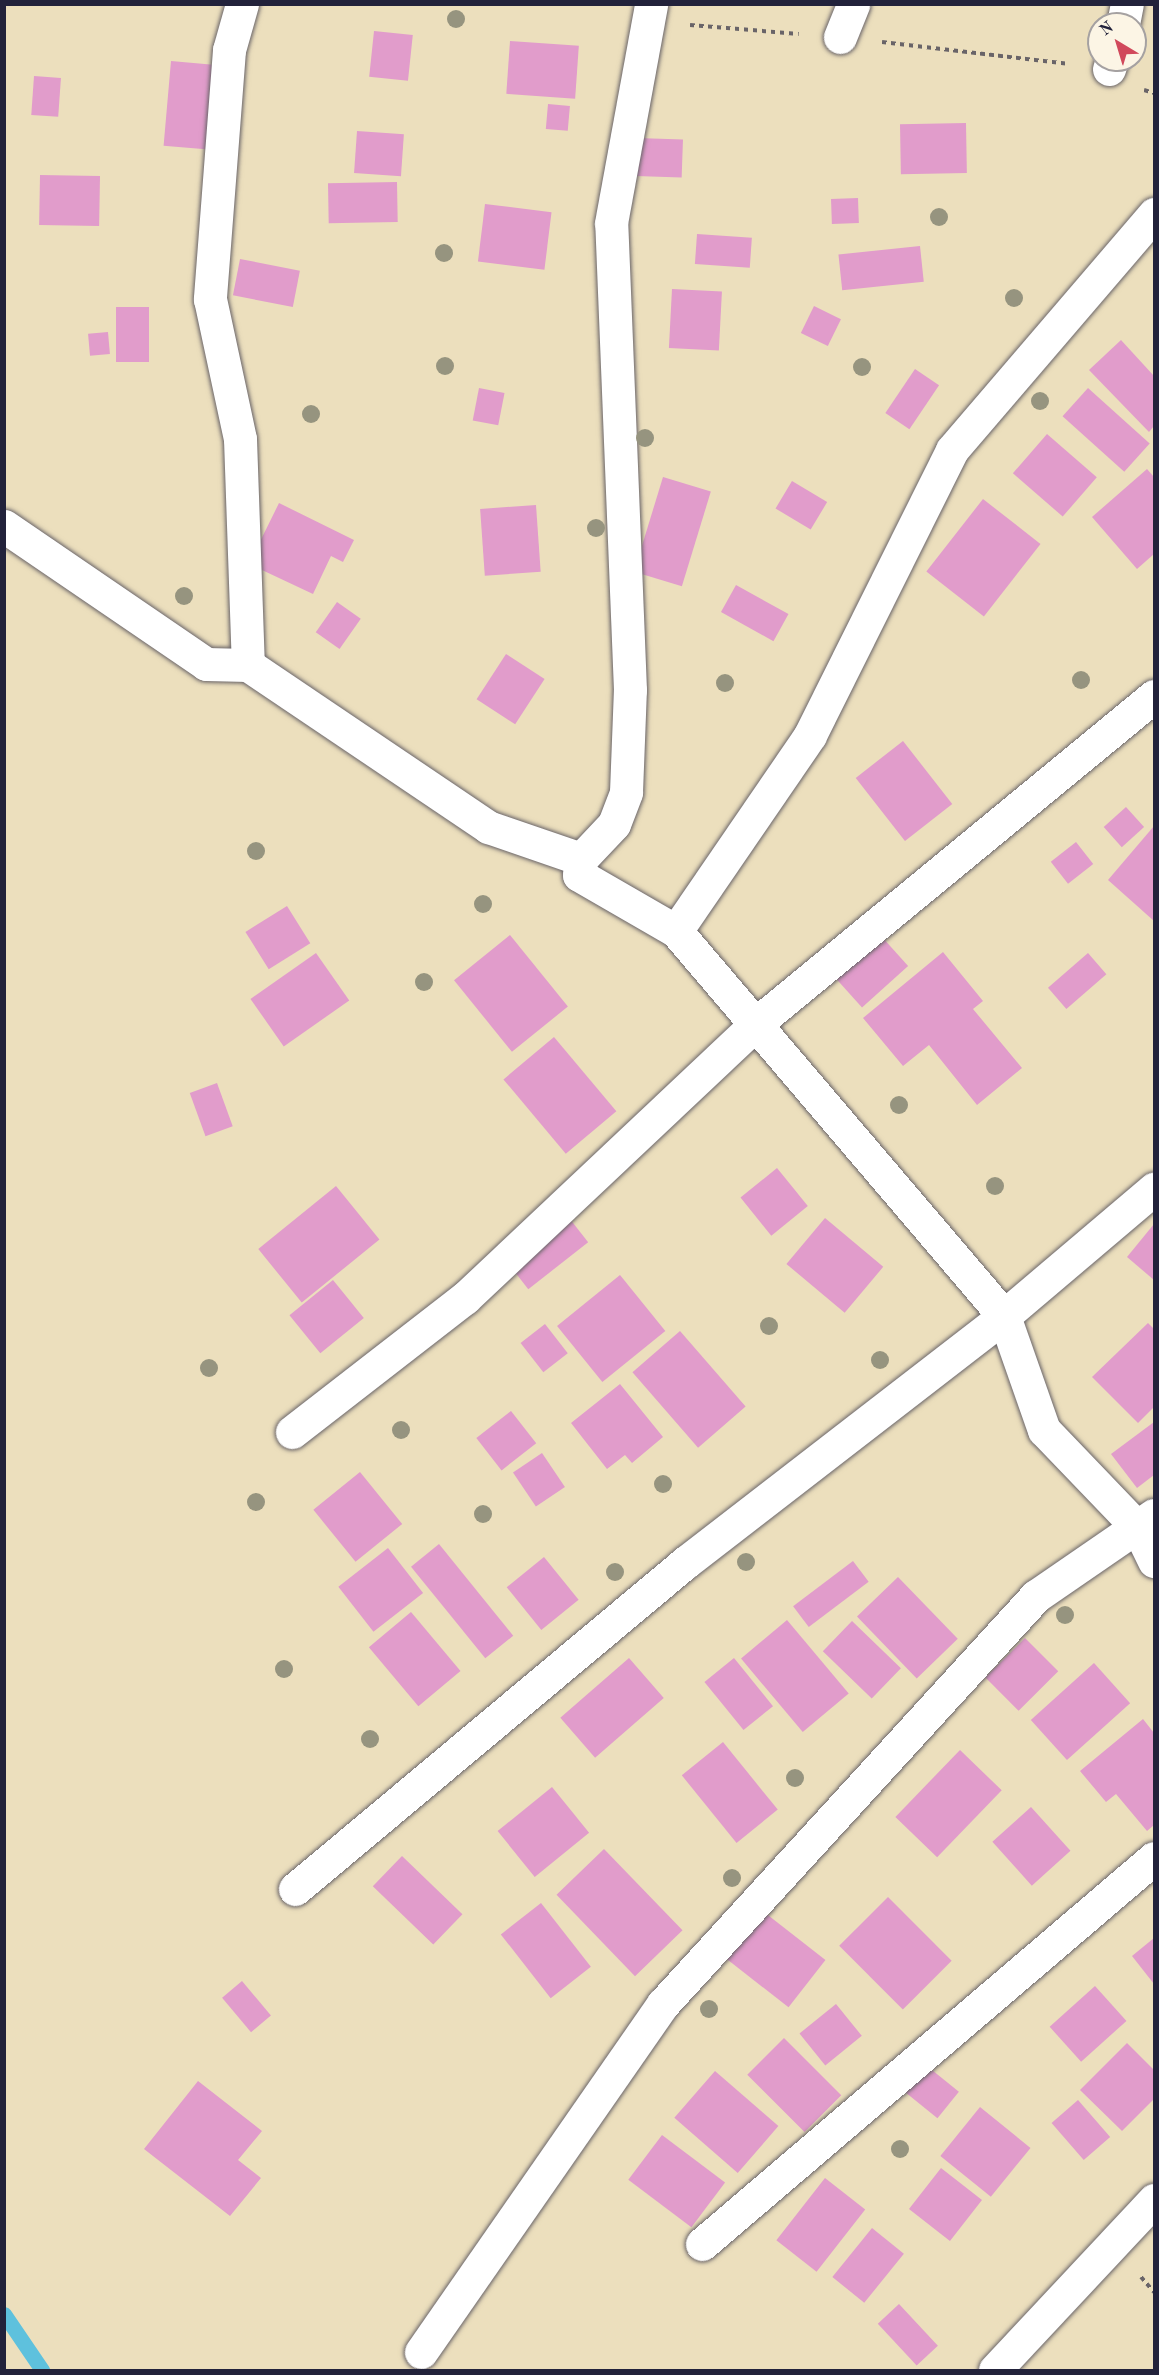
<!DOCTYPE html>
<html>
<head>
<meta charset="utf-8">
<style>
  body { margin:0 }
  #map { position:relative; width:1159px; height:2375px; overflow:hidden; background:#ecdfbd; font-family:"Old Standard TT",serif }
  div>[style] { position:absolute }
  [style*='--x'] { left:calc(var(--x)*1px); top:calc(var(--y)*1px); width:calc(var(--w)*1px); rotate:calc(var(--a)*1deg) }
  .stream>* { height:15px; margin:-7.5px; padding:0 7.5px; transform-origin:7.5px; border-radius:7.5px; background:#5ec1dd }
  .building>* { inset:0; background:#e19ccb; transform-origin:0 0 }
  .path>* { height:4px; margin-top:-2px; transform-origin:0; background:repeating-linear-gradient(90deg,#696468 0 4.5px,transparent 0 9px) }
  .roads { filter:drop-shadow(0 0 2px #696468) drop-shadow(0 0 2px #696468) }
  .street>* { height:33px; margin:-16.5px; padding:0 16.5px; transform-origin:16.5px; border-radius:16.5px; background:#fff }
  .trees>* { width:18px; height:18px; margin:-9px; border-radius:50%; background:#96947f }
  span { translate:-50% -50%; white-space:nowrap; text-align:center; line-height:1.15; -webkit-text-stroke:4.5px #fcf5e5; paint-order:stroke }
  .frame { position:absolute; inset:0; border:6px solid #22223b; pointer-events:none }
  .north { position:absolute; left:1087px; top:12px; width:60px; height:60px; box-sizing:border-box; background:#fcf5e5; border:2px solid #a5a1a1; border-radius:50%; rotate:322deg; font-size:16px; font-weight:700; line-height:24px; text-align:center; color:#22223b }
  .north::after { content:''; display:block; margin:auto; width:21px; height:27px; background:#d1495b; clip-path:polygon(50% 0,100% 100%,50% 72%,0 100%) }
</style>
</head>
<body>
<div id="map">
  <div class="stream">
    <i style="--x:4;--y:2314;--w:68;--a:55.8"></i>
  </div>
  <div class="building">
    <i style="left:374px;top:31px;width:39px;height:46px;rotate:6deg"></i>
    <i style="left:510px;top:41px;width:69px;height:53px;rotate:4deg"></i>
    <i style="left:171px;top:61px;width:45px;height:85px;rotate:5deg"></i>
    <i style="left:34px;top:76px;width:27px;height:39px;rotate:4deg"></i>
    <i style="left:548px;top:104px;width:22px;height:25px;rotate:5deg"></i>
    <i style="left:966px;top:123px;width:50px;height:66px;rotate:89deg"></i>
    <i style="left:357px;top:131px;width:47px;height:42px;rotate:4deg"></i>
    <i style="left:637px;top:138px;width:46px;height:38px;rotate:2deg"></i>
    <i style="left:100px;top:176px;width:50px;height:60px;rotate:91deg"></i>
    <i style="left:397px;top:182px;width:40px;height:69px;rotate:89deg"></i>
    <i style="left:858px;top:198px;width:25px;height:27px;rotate:88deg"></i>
    <i style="left:485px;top:204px;width:67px;height:58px;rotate:7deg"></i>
    <i style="left:697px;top:234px;width:55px;height:30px;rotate:4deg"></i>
    <i style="left:920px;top:246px;width:36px;height:82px;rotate:84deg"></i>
    <i style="left:240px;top:259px;width:61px;height:37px;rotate:11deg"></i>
    <i style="left:672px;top:289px;width:50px;height:59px;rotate:3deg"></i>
    <i style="left:814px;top:306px;width:30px;height:30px;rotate:26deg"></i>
    <i style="left:116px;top:307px;width:33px;height:55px"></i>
    <i style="left:108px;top:332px;width:22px;height:20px;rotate:85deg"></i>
    <i style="clip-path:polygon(1121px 340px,1154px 376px,1154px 426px,1149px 432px,1089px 370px)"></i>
    <i style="left:915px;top:369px;width:29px;height:53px;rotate:34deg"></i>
    <i style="left:479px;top:388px;width:26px;height:33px;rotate:11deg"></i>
    <i style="left:1088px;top:388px;width:83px;height:38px;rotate:42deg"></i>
    <i style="left:1047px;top:434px;width:66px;height:52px;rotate:41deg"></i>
    <i style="clip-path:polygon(1147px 469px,1154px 477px,1154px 554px,1137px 569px,1092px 517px)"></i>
    <i style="left:663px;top:477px;width:50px;height:99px;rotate:17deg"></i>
    <i style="left:792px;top:481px;width:41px;height:32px;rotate:31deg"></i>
    <i style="left:983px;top:499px;width:73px;height:92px;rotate:38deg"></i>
    <i style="clip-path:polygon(279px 503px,354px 540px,343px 562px,331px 556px,313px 594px,249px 564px)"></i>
    <i style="left:536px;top:505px;width:67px;height:56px;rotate:86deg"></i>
    <i style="left:736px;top:585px;width:60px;height:31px;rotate:29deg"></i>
    <i style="left:337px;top:602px;width:29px;height:37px;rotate:35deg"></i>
    <i style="left:506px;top:654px;width:46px;height:54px;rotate:33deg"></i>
    <i style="left:903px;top:741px;width:80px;height:60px;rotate:52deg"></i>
    <i style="left:1126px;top:807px;width:27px;height:30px;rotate:48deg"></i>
    <i style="clip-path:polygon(1154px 826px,1154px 921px,1108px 880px)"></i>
    <i style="left:1076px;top:842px;width:28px;height:32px;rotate:52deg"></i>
    <i style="left:287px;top:906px;width:44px;height:49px;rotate:58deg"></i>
    <i style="left:510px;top:935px;width:92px;height:72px;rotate:51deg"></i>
    <i style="left:882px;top:937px;width:39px;height:62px;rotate:48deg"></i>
    <i style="clip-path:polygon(943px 952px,983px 1001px,973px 1009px,1022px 1068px,977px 1105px,929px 1045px,903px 1066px,863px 1018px)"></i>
    <i style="left:316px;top:953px;width:58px;height:80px;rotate:55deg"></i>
    <i style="left:1088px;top:953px;width:28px;height:53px;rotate:49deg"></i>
    <i style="left:554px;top:1037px;width:97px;height:66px;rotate:50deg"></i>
    <i style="left:217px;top:1083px;width:46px;height:29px;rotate:70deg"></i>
    <i style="left:777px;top:1168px;width:49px;height:47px;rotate:51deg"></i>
    <i style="left:336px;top:1186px;width:69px;height:100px;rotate:51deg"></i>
    <i style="left:566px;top:1214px;width:36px;height:76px;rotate:52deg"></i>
    <i style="left:825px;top:1218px;width:76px;height:60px;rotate:40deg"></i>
    <i style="clip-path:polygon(1154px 1224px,1154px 1280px,1127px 1257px)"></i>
    <i style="left:620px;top:1275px;width:72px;height:81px;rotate:51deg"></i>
    <i style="left:333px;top:1280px;width:49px;height:56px;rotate:51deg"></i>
    <i style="clip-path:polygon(1148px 1323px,1154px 1329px,1154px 1407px,1138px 1423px,1092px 1377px)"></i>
    <i style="left:545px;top:1324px;width:37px;height:31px;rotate:52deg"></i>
    <i style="left:680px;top:1331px;width:100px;height:63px;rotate:49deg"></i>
    <i style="clip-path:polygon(620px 1384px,663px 1437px,632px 1463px,625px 1455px,607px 1469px,571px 1423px)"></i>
    <i style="left:511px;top:1411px;width:41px;height:44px;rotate:52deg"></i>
    <i style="clip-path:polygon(1154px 1422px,1154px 1475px,1137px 1488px,1111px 1454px)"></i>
    <i style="left:542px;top:1453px;width:41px;height:35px;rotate:56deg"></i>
    <i style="left:360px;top:1472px;width:67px;height:60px;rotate:51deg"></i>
    <i style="left:439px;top:1544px;width:118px;height:36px;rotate:51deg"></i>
    <i style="left:388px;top:1548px;width:57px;height:63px;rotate:52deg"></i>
    <i style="left:544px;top:1557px;width:55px;height:48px;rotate:51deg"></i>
    <i style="left:853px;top:1561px;width:26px;height:75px;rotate:53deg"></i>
    <i style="left:898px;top:1577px;width:86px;height:57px;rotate:46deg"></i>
    <i style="left:411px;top:1612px;width:77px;height:55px;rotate:50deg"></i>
    <i style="left:787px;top:1620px;width:96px;height:60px;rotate:50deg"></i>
    <i style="left:852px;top:1621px;width:68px;height:42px;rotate:44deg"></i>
    <i style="left:1025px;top:1638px;width:47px;height:56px;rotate:45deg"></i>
    <i style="left:629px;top:1658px;width:53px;height:91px;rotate:49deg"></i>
    <i style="left:734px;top:1658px;width:62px;height:38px;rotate:51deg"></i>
    <i style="left:1094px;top:1663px;width:54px;height:85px;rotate:48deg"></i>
    <i style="clip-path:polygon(1143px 1719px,1154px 1733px,1154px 1825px,1147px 1831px,1116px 1794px,1106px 1802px,1080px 1771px)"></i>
    <i style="left:723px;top:1742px;width:87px;height:53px;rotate:51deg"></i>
    <i style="left:960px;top:1750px;width:58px;height:93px;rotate:44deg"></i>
    <i style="left:552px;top:1787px;width:59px;height:70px;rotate:51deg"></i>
    <i style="left:1031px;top:1807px;width:59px;height:52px;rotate:48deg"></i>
    <i style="left:604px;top:1849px;width:113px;height:66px;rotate:46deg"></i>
    <i style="left:402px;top:1856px;width:84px;height:42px;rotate:44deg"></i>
    <i style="left:888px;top:1897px;width:90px;height:69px;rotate:45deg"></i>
    <i style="left:541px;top:1903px;width:81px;height:51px;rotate:52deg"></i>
    <i style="left:764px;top:1912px;width:78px;height:60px;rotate:38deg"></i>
    <i style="clip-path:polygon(1154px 1938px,1154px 1984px,1132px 1956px)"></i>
    <i style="left:242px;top:1981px;width:45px;height:26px;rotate:50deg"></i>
    <i style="left:1095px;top:1986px;width:47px;height:61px;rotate:48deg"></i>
    <i style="left:836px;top:2004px;width:41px;height:47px;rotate:51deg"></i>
    <i style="left:784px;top:2038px;width:81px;height:52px;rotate:45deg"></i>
    <i style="clip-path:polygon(1127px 2043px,1154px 2070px,1154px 2099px,1122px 2131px,1080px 2090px)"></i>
    <i style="left:927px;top:2066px;width:41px;height:34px;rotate:39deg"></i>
    <i style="left:715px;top:2071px;width:84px;height:62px;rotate:41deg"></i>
    <i style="clip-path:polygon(198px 2081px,262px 2131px,238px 2160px,261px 2178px,230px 2216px,144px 2149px)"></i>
    <i style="left:1078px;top:2100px;width:49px;height:35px;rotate:49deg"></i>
    <i style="left:980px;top:2107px;width:65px;height:63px;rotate:39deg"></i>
    <i style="left:662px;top:2135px;width:79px;height:56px;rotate:37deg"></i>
    <i style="left:941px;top:2168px;width:52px;height:52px;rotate:38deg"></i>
    <i style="left:825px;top:2178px;width:51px;height:79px;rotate:38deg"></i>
    <i style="left:872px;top:2228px;width:41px;height:63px;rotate:39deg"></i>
    <i style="left:899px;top:2304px;width:57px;height:29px;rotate:47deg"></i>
  </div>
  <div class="path">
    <i style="--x:690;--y:25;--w:109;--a:4.7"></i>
    <i style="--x:882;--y:42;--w:187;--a:6.7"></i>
    <i style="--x:1144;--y:90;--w:10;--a:17"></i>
    <i style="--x:1141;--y:2277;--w:20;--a:49"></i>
  </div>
  <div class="roads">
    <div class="street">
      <i style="--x:242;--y:4;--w:48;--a:105.8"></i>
      <i style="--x:229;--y:50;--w:250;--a:94.4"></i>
      <i style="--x:210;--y:299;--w:143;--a:77.9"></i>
      <i style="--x:240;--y:439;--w:226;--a:88"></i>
      <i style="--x:1123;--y:24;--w:20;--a:-79"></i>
      <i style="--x:840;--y:37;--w:35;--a:-68"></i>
      <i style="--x:1109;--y:69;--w:9;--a:-72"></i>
      <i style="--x:4;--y:526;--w:245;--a:34.3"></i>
      <i style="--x:206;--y:664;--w:42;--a:1.4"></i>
      <i style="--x:248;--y:665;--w:290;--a:34"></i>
      <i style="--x:488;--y:827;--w:98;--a:19"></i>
      <i style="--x:581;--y:859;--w:16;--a:97"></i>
      <i style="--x:579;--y:875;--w:112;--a:30"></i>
      <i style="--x:676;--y:931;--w:506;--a:49.57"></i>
      <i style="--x:1004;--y:1316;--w:121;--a:70.7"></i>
      <i style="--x:1044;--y:1430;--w:136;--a:46.2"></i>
      <i style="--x:1138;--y:1528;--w:37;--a:64"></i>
      <i style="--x:581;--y:859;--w:48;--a:-46.7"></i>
      <i style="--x:614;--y:824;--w:34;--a:-69"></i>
      <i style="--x:626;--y:792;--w:102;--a:-87.8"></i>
      <i style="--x:630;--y:690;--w:467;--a:-92.3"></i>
      <i style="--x:611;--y:223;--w:223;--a:-79.6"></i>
      <i style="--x:676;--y:931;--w:237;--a:-55.6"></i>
      <i style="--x:810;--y:735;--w:318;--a:-63.5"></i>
      <i style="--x:952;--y:450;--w:311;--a:-49.4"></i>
      <i style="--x:292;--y:1432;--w:219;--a:-37.8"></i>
      <i style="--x:465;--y:1298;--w:403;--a:-43.3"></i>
      <i style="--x:758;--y:1022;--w:513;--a:-39.46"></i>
      <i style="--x:295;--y:1889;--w:510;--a:-39.91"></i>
      <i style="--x:686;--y:1562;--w:402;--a:-37.7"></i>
      <i style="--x:1004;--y:1316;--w:197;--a:-40.3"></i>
      <i style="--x:702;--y:2244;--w:594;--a:-40.5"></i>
      <i style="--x:421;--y:2352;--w:424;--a:-55.2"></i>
      <i style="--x:663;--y:2004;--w:553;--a:-47.57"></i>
      <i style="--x:1036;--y:1596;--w:143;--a:-34.5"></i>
      <i style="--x:995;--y:2370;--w:233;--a:-46.9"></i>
    </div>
  </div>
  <div class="trees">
    <i style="left:456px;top:19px"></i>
    <i style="left:939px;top:217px"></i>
    <i style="left:444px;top:253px"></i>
    <i style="left:1014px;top:298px"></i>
    <i style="left:445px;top:366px"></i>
    <i style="left:862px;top:367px"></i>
    <i style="left:1040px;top:401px"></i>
    <i style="left:311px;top:414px"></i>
    <i style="left:645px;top:438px"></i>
    <i style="left:596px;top:528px"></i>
    <i style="left:184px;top:596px"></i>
    <i style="left:1081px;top:680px"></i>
    <i style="left:725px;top:683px"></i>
    <i style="left:256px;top:851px"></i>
    <i style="left:483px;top:904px"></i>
    <i style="left:424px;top:982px"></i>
    <i style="left:899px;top:1105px"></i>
    <i style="left:995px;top:1186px"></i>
    <i style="left:769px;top:1326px"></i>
    <i style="left:880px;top:1360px"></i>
    <i style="left:209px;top:1368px"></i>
    <i style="left:401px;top:1430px"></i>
    <i style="left:663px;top:1484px"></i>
    <i style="left:256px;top:1502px"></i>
    <i style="left:483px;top:1514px"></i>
    <i style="left:746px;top:1562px"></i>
    <i style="left:615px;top:1572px"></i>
    <i style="left:1065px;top:1615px"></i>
    <i style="left:284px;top:1669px"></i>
    <i style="left:370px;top:1739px"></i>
    <i style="left:795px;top:1778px"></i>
    <i style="left:732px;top:1878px"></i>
    <i style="left:709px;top:2009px"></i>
    <i style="left:900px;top:2149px"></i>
  </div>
  <div class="frame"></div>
  <div class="north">N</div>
</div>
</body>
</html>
